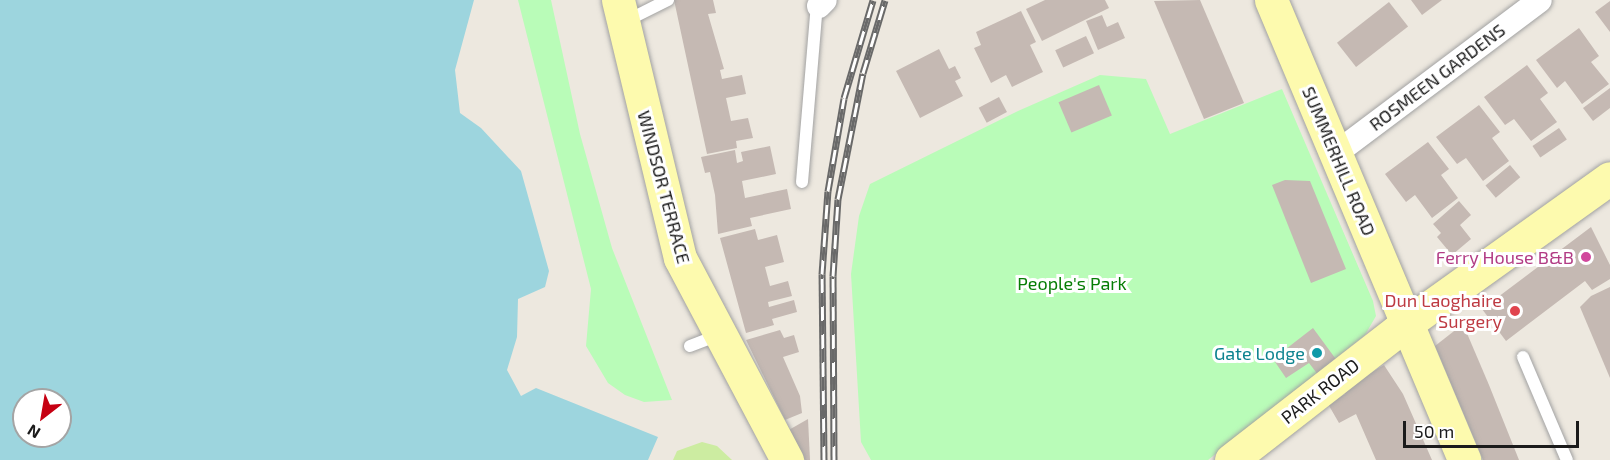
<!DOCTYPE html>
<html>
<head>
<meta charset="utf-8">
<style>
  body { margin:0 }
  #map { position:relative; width:1610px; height:460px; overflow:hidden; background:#ede8df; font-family:"Exo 2",sans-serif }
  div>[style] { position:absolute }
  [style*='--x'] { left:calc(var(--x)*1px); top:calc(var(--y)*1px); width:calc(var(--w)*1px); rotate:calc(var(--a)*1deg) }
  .grass>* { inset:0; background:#cceca1 }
  .park>* { inset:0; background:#b9fcb8 }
  .water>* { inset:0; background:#9dd5de }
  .building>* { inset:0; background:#c5b9b3; transform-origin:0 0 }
  .roads { filter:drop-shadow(0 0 2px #a2a2a2) drop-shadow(0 0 2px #a2a2a2) }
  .service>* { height:12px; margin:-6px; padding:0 6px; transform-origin:6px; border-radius:6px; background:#fff }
  .minor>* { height:24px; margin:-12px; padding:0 12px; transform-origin:12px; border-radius:12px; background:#fff }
  .secondary>* { height:33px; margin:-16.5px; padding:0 16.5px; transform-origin:16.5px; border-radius:16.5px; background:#fdfaae }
  .rail>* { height:7px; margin-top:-3.5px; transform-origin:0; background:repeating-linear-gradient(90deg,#fff 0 14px,#696969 0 28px); box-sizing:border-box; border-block:2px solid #696969 }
  .dots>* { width:16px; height:16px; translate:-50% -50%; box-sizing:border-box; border:3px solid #fff; border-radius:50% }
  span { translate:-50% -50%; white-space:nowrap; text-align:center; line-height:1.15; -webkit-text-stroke:6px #fff; paint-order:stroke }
  .street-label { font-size:18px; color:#1b1b1b }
  .hotel-label { font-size:18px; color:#b23c85 }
  .right { translate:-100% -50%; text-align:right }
  .park-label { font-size:18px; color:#067d05 }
  .health-label { font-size:18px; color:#be3a42 }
  .culture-label { font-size:18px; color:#0d838f }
  .north { position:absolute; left:12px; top:388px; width:60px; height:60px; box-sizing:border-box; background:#fff; border:2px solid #a4a4a4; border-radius:50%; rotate:211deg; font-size:16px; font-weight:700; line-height:24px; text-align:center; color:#1b1b1b }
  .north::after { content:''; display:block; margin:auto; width:21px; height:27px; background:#c60012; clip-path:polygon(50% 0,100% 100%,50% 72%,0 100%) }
  .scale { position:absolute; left:1403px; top:421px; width:176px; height:27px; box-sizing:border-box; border:3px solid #1b1b1b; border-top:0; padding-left:8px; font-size:18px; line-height:21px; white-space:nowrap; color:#1b1b1b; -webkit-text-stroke:4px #fff; paint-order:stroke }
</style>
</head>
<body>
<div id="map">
  <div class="grass">
    <i style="clip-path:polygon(702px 442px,717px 446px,732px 460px,673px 460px,677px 451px)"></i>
  </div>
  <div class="park">
    <i style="clip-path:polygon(518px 0,551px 0,580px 134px,612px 248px,672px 400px,644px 402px,625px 395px,608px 383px,586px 346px,591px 289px)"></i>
    <i style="clip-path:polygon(1100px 75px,1146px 79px,1170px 134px,1282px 89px,1373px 301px,1376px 316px,1365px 335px,1208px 460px,871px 460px,861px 442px,851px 274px,859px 216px,870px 184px,1018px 111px)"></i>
  </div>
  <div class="water">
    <i style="clip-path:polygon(evenodd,0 0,474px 0,455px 70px,460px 113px,481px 128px,521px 171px,549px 271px,545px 287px,518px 299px,517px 337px,507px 370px,521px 396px,536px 388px,658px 437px,648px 460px,0 460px,0 0,24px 400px,60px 400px,60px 436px,24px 436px,24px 400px)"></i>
  </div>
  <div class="building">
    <i style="clip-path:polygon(674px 0,713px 0,716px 13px,708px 14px,724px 69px,720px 70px,722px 79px,742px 75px,746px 94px,726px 98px,731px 121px,748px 118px,753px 138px,736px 141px,737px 148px,707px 154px)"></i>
    <i style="clip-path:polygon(1045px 0,1105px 0,1109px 8px,1042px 41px,1026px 9px)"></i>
    <i style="clip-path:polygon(1200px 0,1244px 103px,1204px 119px,1154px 1px)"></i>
    <i style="clip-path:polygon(1411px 0,1442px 0,1422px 15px)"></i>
    <i style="clip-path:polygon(1610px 1px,1610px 32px,1595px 12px)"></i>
    <i style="left:1389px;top:2px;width:31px;height:66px;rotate:52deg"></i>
    <i style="clip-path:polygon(1021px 11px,1036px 42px,1030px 45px,1043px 72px,1012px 87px,1006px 75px,991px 83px,974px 48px,981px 45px,976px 32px)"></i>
    <i style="clip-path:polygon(1102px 15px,1107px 27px,1118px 22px,1125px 38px,1098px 50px,1086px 21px)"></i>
    <i style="clip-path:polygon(1579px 28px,1599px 56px,1591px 62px,1609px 84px,1582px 104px,1565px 81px,1557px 88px,1536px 60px)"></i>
    <i style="left:1086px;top:36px;width:19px;height:34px;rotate:65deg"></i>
    <i style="clip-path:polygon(939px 49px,949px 69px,955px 66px,961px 78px,955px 81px,963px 96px,920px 118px,896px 71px)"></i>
    <i style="clip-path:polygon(1527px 65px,1548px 93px,1540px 99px,1557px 122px,1531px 141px,1514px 119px,1505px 125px,1484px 97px)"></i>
    <i style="left:1099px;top:85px;width:33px;height:44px;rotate:67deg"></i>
    <i style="clip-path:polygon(1610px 88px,1610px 108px,1593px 121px,1583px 108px)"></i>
    <i style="left:999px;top:97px;width:17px;height:23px;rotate:62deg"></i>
    <i style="clip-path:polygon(1479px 105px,1500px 132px,1492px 138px,1509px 161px,1483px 181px,1466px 158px,1457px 164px,1436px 137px)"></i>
    <i style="left:1559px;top:128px;width:14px;height:32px;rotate:56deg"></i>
    <i style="clip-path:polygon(1428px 142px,1449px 169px,1441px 175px,1458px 198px,1432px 218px,1415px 195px,1406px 202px,1385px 174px)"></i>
    <i style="clip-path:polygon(770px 146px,776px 174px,742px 181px,745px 198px,787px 189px,791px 209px,750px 218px,752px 226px,718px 234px,715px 195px,710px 172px,705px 173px,701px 157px,735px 150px,737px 163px,743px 161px,741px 152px)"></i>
    <i style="left:1510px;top:165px;width:16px;height:32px;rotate:50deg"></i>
    <i style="clip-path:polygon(1285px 180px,1310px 181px,1346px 269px,1311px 283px,1272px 185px)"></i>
    <i style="clip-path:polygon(1459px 201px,1471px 215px,1460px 225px,1471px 239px,1452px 255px,1437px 237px,1441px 233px,1433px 224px)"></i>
    <i style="clip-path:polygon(1591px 227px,1610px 265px,1610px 279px,1592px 290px,1585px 281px,1506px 341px,1482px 309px)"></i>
    <i style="clip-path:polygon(755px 229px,758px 240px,777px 235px,784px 262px,765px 267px,770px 286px,788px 281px,792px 296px,768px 302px,769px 307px,794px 300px,797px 312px,772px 319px,774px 325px,746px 333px,720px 238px)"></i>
    <i style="clip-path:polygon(1610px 287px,1610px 378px,1580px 307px,1591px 296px)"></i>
    <i style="clip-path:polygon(1463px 324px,1489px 385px,1519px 460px,1483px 460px,1435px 346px)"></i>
    <i style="clip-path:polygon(1313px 328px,1338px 362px,1319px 376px,1309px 363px,1286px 378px,1273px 359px)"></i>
    <i style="clip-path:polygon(780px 330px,784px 338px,794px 335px,799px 352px,783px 357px,800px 396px,802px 413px,785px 420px,746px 340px)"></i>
    <i style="clip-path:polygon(1384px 365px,1403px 394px,1432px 460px,1376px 460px,1356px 414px,1339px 423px,1328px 404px,1345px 394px,1342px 390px)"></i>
    <i style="clip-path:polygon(808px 419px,810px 460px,805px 460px,787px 431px)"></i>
  </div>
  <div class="roads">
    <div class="service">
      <i style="--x:626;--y:21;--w:47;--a:-26.6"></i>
      <i style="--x:802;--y:182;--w:180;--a:-85.2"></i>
      <i style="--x:690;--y:346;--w:30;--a:-21"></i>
      <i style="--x:1523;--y:357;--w:112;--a:66.9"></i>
    </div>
    <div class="minor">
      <i style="--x:819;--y:6;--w:8;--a:-45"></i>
      <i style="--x:1335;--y:154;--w:256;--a:-36.9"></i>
    </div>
    <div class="secondary">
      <i style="--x:618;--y:0;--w:265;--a:76.5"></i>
      <i style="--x:680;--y:258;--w:229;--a:62.1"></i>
      <i style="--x:1271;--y:0;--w:499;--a:67.2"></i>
      <i style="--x:1231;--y:460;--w:213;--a:-37.9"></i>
      <i style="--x:1399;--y:329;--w:259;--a:-35.6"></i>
    </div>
  </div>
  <div class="rail">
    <i style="--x:824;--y:460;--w:186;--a:-90.6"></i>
    <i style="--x:822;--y:274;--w:83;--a:-85.9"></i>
    <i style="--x:828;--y:191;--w:94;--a:-80.2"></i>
    <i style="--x:844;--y:98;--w:102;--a:-73.5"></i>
    <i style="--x:834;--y:460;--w:184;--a:-90.3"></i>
    <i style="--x:833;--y:276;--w:77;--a:-86.3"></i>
    <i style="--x:838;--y:199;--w:128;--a:-78.8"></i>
    <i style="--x:863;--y:73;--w:76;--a:-73.2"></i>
  </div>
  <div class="dots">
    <i style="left:1586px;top:257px;background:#d1479c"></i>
    <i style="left:1515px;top:311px;background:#e0444e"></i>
    <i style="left:1317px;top:353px;background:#0f9aa8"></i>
  </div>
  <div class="street-label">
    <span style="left:1437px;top:77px;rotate:-37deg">ROSMEEN GARDENS</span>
    <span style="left:1339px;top:161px;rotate:67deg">SUMMERHILL ROAD</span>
    <span style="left:664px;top:187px;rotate:75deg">WINDSOR TERRACE</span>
    <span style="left:1320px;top:391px;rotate:-38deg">PARK ROAD</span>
  </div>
  <div class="hotel-label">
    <span class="right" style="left:1574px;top:257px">Ferry House B&amp;B</span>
  </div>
  <div class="park-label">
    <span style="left:1072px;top:283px">People's Park</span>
  </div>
  <div class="health-label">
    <span class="right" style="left:1502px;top:311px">Dun Laoghaire<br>Surgery</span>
  </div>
  <div class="culture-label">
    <span class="right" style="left:1305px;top:353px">Gate Lodge</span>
  </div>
  <div class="north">N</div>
  <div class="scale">50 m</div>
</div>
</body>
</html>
